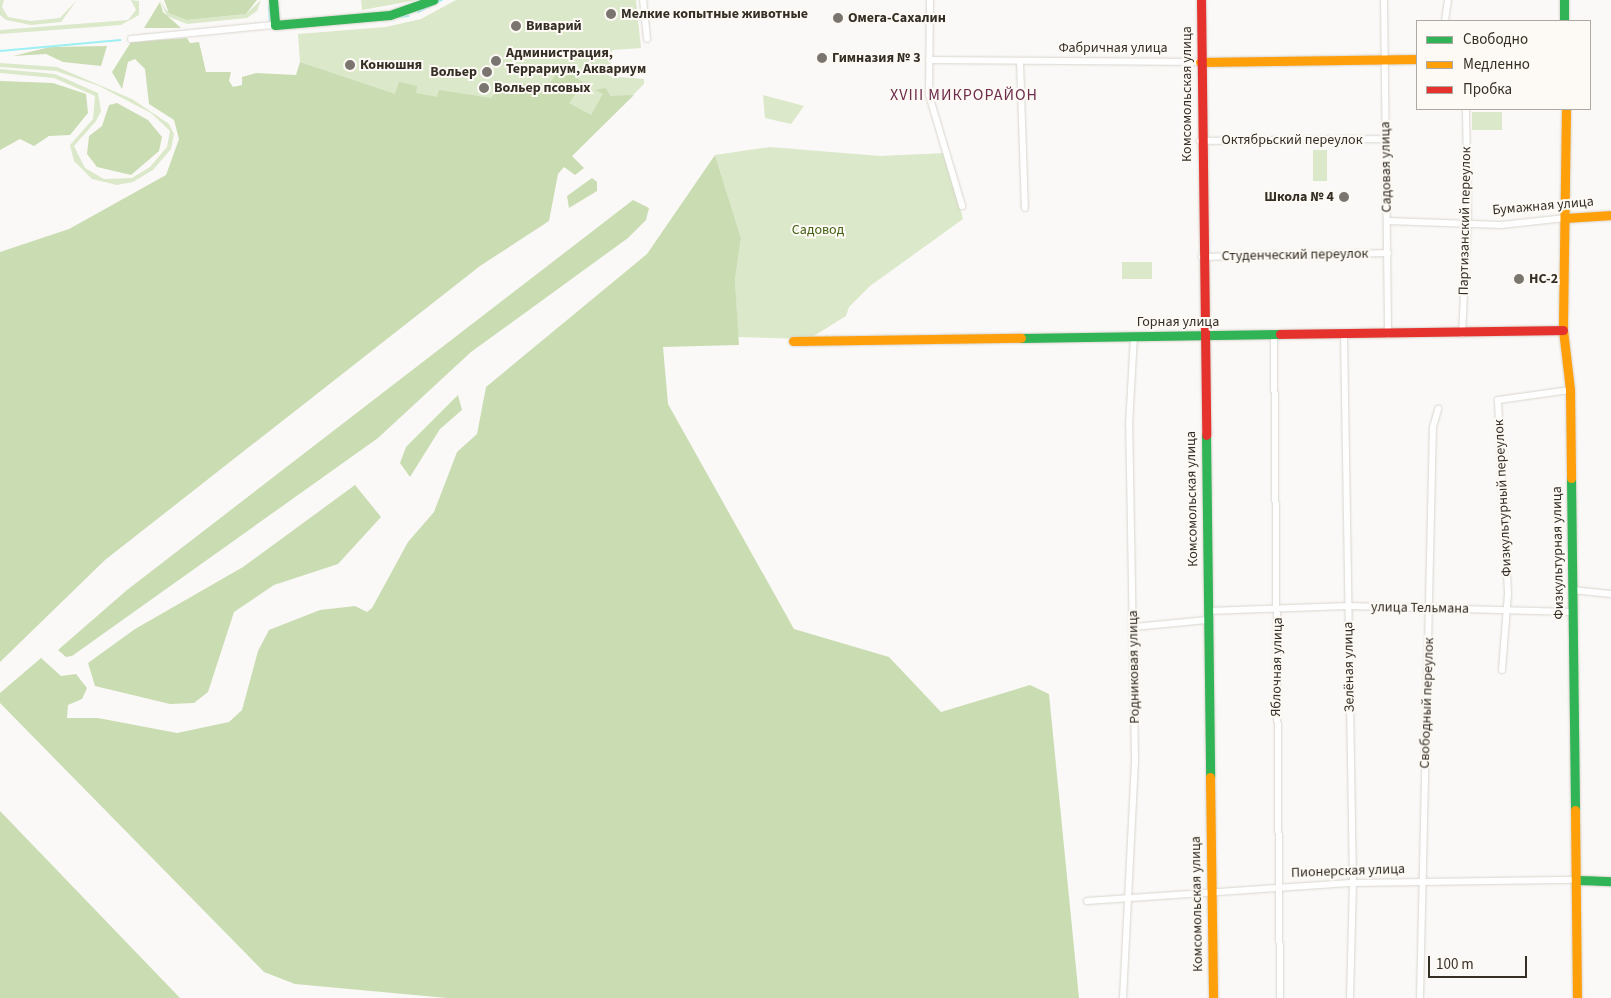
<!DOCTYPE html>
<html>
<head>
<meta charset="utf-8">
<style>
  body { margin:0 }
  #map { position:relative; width:1611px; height:998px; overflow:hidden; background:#fbf9f7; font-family:"Source Sans 3",sans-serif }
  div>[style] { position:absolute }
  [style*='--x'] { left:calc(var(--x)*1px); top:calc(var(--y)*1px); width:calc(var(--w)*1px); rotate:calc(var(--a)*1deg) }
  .green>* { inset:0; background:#dbe8c9; transform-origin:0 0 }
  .forest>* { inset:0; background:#cadcb2 }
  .stream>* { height:2px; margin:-1px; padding:0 1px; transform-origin:1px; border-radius:1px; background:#9deff3 }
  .roads { filter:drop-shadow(0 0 1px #d9d5cf) drop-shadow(0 0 1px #d9d5cf) }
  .street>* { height:6px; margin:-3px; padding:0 3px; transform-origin:3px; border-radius:3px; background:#fefefe }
  .fast>* { height:9px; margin:-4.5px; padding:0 4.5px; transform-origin:4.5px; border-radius:4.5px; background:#30b455 }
  .slow>* { height:9px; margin:-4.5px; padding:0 4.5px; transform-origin:4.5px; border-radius:4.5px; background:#ff9f0a }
  .jam>* { height:9px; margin:-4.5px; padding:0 4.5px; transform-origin:4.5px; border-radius:4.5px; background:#e5322d }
  .dots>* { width:14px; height:14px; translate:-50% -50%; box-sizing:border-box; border:2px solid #fdfaf5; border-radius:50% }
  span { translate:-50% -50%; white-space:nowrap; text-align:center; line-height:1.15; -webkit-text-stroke:4px #fdfaf5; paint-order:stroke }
  .poi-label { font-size:14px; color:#352e24; font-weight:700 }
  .left { translate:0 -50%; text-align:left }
  .right { translate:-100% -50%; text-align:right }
  .street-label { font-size:14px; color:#352e24 }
  .park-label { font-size:14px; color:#436213 }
  .quarter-label { font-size:16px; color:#6e2c4c; letter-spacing:1px }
  .legend { position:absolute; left:1416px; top:20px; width:175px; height:90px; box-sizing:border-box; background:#fdfaf5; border:1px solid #ada8a1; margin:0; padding:6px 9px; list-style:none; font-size:15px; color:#352e24 }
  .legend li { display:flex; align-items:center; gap:10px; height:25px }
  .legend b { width:25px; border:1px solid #ada8a1 }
  .scale { position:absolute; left:1428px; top:956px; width:99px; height:22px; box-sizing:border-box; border:2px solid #352e24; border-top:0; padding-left:6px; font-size:15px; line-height:18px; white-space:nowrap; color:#352e24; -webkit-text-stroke:4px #fdfaf5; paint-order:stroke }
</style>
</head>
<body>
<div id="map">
  <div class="green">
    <i style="clip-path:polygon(0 0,4px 0,2px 7px,8px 17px,31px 21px,60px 18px,77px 0,61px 22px,31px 25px,6px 20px,0 15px)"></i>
    <i style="clip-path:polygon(131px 0,139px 1px,139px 15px,121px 25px,0 34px,0 30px,128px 20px,136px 10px)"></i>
    <i style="clip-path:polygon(160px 0,166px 10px,187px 20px,246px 14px,261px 0,257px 11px,247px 18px,187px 24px,167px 16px)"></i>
    <i style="clip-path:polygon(361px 0,417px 0,362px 10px)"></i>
    <i style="clip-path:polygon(456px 0,636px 0,641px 48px,612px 50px,609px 76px,644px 79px,644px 84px,572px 156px,300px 62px,298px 34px,386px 27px,421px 19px)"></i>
    <i style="clip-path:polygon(0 63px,57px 67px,132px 99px,169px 124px,174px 134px,171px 149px,153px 170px,133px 182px,117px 185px,92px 179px,74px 161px,70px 145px,93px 119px,95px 96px,54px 78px,0 73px,0 69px,55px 74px,98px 93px,101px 111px,96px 121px,74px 146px,85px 168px,104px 179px,132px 178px,150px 167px,167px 147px,170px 131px,151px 113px,99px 86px,56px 71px,0 67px)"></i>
    <i style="clip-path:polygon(763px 95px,804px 106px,791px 124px,765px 118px)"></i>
    <i style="left:1472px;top:112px;width:30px;height:18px"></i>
    <i style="clip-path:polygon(770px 147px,880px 156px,946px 153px,963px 219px,870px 286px,849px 307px,846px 316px,809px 339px,738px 337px,735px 280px,741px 238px,715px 155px)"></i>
    <i style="left:1313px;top:150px;width:14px;height:31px"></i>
    <i style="left:1152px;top:262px;width:17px;height:30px;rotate:90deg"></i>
  </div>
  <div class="forest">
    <i style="clip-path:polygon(164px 0,257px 0,246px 14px,187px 20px,169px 13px)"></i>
    <i style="clip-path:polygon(160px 2px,163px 12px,181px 28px,144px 28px)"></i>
    <i style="clip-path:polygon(187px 38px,190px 43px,199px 42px,206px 72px,231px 72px,229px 81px,233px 87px,242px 85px,242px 77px,256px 73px,296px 75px,300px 62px,395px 94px,399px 82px,417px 86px,416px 93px,437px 97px,439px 90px,491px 98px,503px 84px,550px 83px,562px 65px,583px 83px,569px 103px,591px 115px,603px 94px,595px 90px,606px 88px,610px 96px,634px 95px,572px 156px,584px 168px,575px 175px,564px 167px,558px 174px,549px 221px,480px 266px,105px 560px,0 662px,0 252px,69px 229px,166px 175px,179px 139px,174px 120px,149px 104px,145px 69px,135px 59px,128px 62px,122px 89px,112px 72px,131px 42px)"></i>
    <i style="clip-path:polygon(107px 46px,101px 66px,63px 62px,46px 54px,13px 56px,50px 47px)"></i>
    <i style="clip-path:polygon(0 81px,53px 83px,86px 94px,88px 113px,70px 135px,49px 136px,34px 146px,20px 139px,0 150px)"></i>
    <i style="clip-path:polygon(117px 103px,148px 120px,162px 137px,159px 151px,131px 175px,97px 167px,87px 154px,89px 136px,102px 126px,109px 105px)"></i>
    <i style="clip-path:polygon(715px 155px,741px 238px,735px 280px,739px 345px,663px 347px,668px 404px,794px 629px,889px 657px,941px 712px,1030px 685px,1049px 694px,1079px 998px,447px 998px,295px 984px,264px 972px,0 703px,0 693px,41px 658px,61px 676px,76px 674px,87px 688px,82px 699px,68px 705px,67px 718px,98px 718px,177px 733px,229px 722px,242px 710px,258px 651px,269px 630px,320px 610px,355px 606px,367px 612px,372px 608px,408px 542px,434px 512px,457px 452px,477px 434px,486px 387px,647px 254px)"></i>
    <i style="clip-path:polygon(592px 178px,597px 182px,597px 191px,569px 208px,567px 196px)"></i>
    <i style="clip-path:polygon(633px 200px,649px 208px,646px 220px,628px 238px,471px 352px,378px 438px,72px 656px,66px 657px,58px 650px,127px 590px)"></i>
    <i style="clip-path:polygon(458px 395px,462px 410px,440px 429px,410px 477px,400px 463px,406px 447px)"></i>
    <i style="clip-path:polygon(355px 485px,381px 517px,338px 564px,274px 585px,234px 612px,208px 692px,194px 703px,170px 704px,95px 686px,88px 663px,135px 629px,243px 567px)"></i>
    <i style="clip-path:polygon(0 811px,180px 998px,0 998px)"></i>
  </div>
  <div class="stream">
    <i style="--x:269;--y:7;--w:13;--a:86"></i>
    <i style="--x:418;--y:12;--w:27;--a:-27"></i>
    <i style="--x:300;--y:27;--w:109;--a:-5.8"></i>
    <i style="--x:0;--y:51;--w:121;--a:-5.2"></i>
  </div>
  <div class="roads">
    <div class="street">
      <i style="--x:643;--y:0;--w:39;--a:84"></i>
      <i style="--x:930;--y:0;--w:95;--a:90.6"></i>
      <i style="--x:929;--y:95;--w:116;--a:73.4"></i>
      <i style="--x:1384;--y:0;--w:335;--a:89.3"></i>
      <i style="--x:1445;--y:21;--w:21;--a:-82"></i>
      <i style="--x:131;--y:39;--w:145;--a:-5.6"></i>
      <i style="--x:929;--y:60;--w:271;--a:0.4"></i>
      <i style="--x:1020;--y:61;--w:147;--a:88.1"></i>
      <i style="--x:1200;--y:141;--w:184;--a:-0.6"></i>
      <i style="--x:1387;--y:221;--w:114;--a:2"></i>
      <i style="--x:1501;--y:225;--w:65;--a:-6.1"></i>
      <i style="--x:1202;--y:257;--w:186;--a:-1.2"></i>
      <i style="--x:1462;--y:334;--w:117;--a:-87.1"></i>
      <i style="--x:1468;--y:217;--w:108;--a:-91.1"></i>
      <i style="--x:1344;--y:335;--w:548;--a:89.06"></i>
      <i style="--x:1353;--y:883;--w:115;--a:91.5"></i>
      <i style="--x:1274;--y:336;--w:662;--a:89.48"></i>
      <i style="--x:1572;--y:590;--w:39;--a:6"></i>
      <i style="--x:1207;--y:611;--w:141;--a:-2"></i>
      <i style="--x:1348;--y:606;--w:225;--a:1.5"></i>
      <i style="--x:1134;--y:627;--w:73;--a:-5.5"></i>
      <i style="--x:1502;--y:670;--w:77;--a:-85.5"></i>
      <i style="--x:1508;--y:593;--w:193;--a:-93"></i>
      <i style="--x:1498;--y:400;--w:73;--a:-7.9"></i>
      <i style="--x:1087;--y:901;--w:267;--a:-3.9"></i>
      <i style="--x:1353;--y:883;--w:224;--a:-0.8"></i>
      <i style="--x:1123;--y:998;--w:239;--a:-87.1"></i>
      <i style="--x:1135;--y:759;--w:334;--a:-91"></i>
      <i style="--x:1129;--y:425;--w:89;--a:-86.8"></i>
      <i style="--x:1420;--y:998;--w:571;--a:-88.7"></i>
      <i style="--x:1433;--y:427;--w:19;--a:-74"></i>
    </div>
    <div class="fast">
      <i style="--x:273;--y:0;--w:25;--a:85"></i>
      <i style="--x:275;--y:25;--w:115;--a:-5"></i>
      <i style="--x:390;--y:15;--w:46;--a:-19.2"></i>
      <i style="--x:1564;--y:0;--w:21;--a:90"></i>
      <i style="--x:1021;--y:338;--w:259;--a:-0.9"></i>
      <i style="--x:1206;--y:435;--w:342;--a:89.3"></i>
      <i style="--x:1571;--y:478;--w:332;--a:89.3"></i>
      <i style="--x:1577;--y:880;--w:34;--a:2"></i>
    </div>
    <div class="slow">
      <i style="--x:1200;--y:62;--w:217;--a:-0.8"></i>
      <i style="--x:1566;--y:109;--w:221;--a:90.8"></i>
      <i style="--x:1563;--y:330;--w:60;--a:83.3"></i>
      <i style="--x:1570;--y:390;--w:88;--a:89.3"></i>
      <i style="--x:1566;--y:218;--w:45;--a:-3.8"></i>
      <i style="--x:793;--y:341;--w:228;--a:-0.8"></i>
      <i style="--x:1210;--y:777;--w:221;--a:89.2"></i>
      <i style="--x:1575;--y:810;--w:188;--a:89.4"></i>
    </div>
    <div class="jam">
      <i style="--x:1201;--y:0;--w:435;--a:89.3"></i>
      <i style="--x:1280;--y:334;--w:283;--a:-0.8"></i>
    </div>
  </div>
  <div class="dots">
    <i style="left:611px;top:14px;background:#7a756e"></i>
    <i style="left:838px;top:18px;background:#7a756e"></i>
    <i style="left:516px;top:26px;background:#7a756e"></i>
    <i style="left:822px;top:58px;background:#7a756e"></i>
    <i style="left:496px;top:61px;background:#7a756e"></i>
    <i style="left:350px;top:65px;background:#7a756e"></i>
    <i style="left:487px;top:72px;background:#7a756e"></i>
    <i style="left:484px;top:88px;background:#7a756e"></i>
    <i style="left:1344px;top:197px;background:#7a756e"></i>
    <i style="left:1519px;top:279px;background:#7a756e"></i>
  </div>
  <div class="poi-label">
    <span class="left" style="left:621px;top:14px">Мелкие копытные животные</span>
    <span class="left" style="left:848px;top:18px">Омега-Сахалин</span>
    <span class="left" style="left:526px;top:26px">Виварий</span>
    <span class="left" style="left:506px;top:61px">Администрация,<br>Террариум, Аквариум</span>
    <span class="left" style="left:832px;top:58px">Гимназия № 3</span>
    <span class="left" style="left:360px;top:65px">Конюшня</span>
    <span class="right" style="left:477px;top:72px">Вольер</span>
    <span class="left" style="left:494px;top:88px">Вольер псовых</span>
    <span class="right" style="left:1334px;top:197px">Школа № 4</span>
    <span class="left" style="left:1529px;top:279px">НС-2</span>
  </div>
  <div class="street-label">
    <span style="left:1113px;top:48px">Фабричная улица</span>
    <span style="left:1187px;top:94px;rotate:-90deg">Комсомольская улица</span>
    <span style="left:1292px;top:140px">Октябрьский переулок</span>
    <span style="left:1386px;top:167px;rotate:-91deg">Садовая улица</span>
    <span style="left:1543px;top:206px;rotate:-5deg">Бумажная улица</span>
    <span style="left:1465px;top:221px;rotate:-89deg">Партизанский переулок</span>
    <span style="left:1295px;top:255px;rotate:-1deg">Студенческий переулок</span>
    <span style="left:1178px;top:322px">Горная улица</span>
    <span style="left:1503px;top:498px;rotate:-93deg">Физкультурный переулок</span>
    <span style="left:1192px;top:499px;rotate:-91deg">Комсомольская улица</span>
    <span style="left:1558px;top:553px;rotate:-91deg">Физкультурная улица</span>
    <span style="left:1420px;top:608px;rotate:1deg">улица Тельмана</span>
    <span style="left:1134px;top:667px;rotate:-91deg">Родниковая улица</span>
    <span style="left:1277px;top:667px;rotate:-89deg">Яблочная улица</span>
    <span style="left:1349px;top:667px;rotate:-91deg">Зелёная улица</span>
    <span style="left:1427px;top:703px;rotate:-88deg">Свободный переулок</span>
    <span style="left:1348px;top:871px;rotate:-2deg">Пионерская улица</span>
    <span style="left:1197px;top:904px;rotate:-91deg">Комсомольская улица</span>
  </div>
  <div class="park-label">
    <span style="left:818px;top:230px">Садовод</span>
  </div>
  <div class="quarter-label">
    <span style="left:964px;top:95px">XVIII МИКРОРАЙОН</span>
  </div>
  <ul class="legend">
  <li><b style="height:6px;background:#30b455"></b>Свободно</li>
  <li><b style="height:6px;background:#ff9f0a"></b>Медленно</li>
  <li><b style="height:6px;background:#e5322d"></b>Пробка</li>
  </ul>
  <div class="scale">100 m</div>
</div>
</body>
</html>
